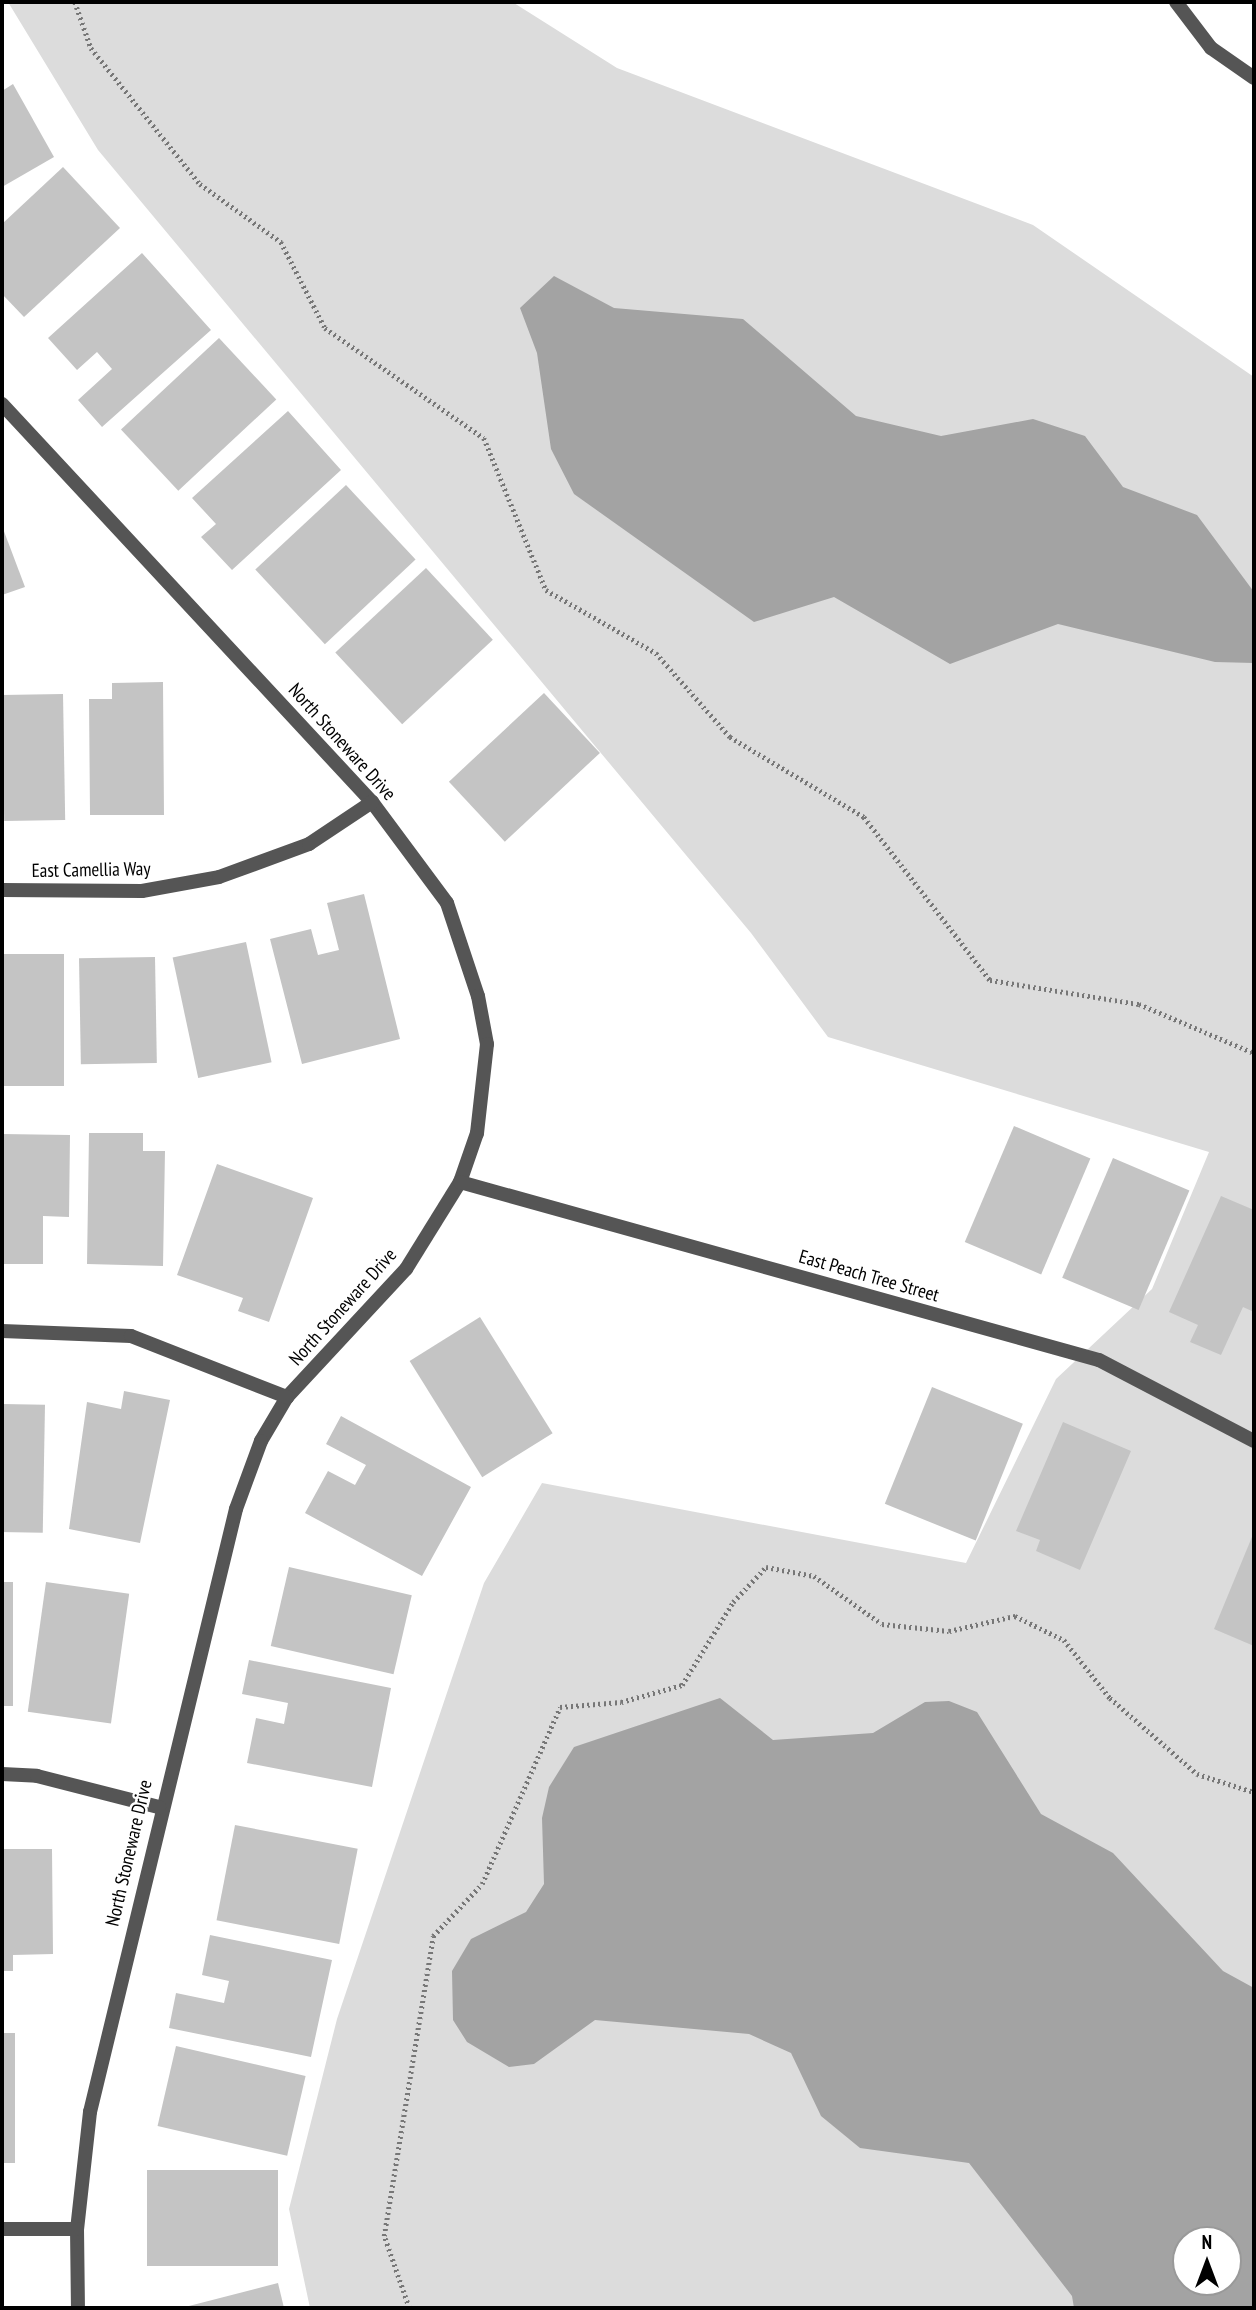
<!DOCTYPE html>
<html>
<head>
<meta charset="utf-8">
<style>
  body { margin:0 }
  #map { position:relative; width:1256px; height:2310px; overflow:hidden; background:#fff; font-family:"PT Sans Narrow",sans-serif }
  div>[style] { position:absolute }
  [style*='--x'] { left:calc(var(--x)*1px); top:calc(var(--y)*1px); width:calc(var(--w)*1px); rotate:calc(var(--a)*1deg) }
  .green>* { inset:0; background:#dcdcdc }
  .water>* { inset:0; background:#a3a3a3 }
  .building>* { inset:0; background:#c4c4c4; transform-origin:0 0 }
  .path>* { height:4.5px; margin-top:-2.25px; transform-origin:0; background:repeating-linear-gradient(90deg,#777 0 2px,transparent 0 5.5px) }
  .street>* { height:14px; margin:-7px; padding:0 7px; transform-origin:7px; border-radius:7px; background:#555 }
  span { translate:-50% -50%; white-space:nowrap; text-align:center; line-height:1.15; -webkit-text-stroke:5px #fff; paint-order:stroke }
  .street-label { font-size:19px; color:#000 }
  .frame { position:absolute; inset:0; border:4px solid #000; pointer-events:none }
  .north { position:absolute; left:1172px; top:2226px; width:70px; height:70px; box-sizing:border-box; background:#fff; border:2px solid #999; border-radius:50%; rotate:0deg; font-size:19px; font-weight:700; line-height:28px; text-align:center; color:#000 }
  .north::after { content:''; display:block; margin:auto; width:24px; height:32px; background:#000; clip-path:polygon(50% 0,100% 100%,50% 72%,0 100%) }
</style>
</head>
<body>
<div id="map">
  <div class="green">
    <i style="clip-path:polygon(evenodd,8px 2px,514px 3px,617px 68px,1033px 225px,1254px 377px,1254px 2308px,310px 2308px,289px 2209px,337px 2019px,484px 1583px,542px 1483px,966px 1563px,1056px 1379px,1152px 1289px,1209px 1152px,828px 1037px,751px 933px,98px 150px,8px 2px,1186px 2240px,1228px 2240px,1228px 2282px,1186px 2282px,1186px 2240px)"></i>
  </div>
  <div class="water">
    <i style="clip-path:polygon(554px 276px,614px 308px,743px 319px,856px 416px,941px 436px,1033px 419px,1085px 436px,1123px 487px,1197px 515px,1254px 592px,1254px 663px,1215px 662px,1058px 624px,950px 664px,834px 597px,754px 622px,574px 494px,551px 449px,537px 353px,520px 308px)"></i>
    <i style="clip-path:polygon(evenodd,720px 1698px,773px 1740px,873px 1733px,925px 1702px,949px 1701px,977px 1712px,1041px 1814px,1113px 1853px,1223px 1971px,1254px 1988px,1254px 2308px,1074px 2308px,1072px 2296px,969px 2163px,860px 2148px,821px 2116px,791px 2053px,749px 2034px,595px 2020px,534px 2064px,509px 2067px,467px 2042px,453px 2020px,452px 1971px,471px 1939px,526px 1912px,544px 1884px,542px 1818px,549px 1787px,574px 1747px,720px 1698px,1186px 2240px,1228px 2240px,1228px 2282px,1186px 2282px,1186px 2240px)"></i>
  </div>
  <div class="building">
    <i style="clip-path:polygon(13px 84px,54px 157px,2px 187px,2px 91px)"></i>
    <i style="clip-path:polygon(63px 167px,120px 228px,24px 317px,2px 294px,2px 224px)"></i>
    <i style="clip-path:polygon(142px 253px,211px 330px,102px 427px,78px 400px,112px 369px,97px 352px,77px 370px,48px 338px)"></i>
    <i style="left:219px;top:338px;width:84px;height:134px;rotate:47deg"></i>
    <i style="clip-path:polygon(288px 411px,341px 470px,232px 570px,201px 537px,216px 524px,192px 498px)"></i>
    <i style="left:346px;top:485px;width:102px;height:124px;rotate:47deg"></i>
    <i style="clip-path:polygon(2px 526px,25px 587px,2px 595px)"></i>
    <i style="left:426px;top:568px;width:98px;height:124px;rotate:47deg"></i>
    <i style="clip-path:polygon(163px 682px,164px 815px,90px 815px,89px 699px,112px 699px,112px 683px)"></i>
    <i style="left:544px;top:693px;width:82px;height:130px;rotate:47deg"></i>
    <i style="left:63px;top:694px;width:126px;height:61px;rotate:89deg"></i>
    <i style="clip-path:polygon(364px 894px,400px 1039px,302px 1064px,270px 939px,311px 929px,318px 955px,339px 950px,327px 903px)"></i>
    <i style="left:246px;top:942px;width:123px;height:75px;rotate:78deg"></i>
    <i style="left:2px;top:954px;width:62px;height:132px"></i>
    <i style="left:155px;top:957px;width:106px;height:76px;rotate:89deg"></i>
    <i style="left:1014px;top:1126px;width:83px;height:126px;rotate:23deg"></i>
    <i style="clip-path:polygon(89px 1133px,143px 1133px,143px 1151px,165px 1151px,163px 1266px,87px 1264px)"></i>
    <i style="clip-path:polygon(2px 1134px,70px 1135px,69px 1217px,43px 1216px,43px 1264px,2px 1264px)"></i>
    <i style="left:1113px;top:1158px;width:83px;height:130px;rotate:23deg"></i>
    <i style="clip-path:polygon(217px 1164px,313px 1198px,269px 1322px,238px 1311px,243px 1298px,177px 1275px)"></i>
    <i style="clip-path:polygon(1221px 1196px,1254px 1210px,1254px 1312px,1243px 1307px,1221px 1355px,1190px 1342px,1198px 1325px,1169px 1312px)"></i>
    <i style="left:480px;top:1317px;width:137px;height:83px;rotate:58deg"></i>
    <i style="left:932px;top:1387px;width:98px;height:126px;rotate:22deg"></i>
    <i style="clip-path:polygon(124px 1391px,170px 1400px,140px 1543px,69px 1529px,87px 1402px,121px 1409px)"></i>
    <i style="left:2px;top:1404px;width:43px;height:128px;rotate:1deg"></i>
    <i style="clip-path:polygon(341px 1416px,471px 1487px,422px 1576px,305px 1513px,328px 1471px,355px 1485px,366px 1465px,326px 1444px)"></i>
    <i style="clip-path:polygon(1063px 1422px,1131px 1451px,1080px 1570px,1036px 1551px,1040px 1540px,1016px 1531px)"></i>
    <i style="clip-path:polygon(1254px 1532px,1254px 1646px,1214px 1629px)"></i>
    <i style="left:289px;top:1567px;width:126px;height:81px;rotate:13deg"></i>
    <i style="left:2px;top:1582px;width:11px;height:124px"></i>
    <i style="left:46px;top:1582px;width:84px;height:131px;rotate:8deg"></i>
    <i style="clip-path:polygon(249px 1660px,391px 1688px,372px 1787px,247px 1763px,256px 1718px,284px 1724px,288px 1703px,242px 1694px)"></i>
    <i style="left:235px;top:1825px;width:125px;height:97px;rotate:11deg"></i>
    <i style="clip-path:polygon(2px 1849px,52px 1849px,53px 1954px,13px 1955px,13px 1971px,2px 1971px)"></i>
    <i style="clip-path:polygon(210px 1935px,332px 1960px,311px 2057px,169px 2028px,176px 1993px,224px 2003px,229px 1981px,202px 1975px)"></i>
    <i style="left:2px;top:2033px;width:13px;height:130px"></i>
    <i style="left:176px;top:2046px;width:133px;height:82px;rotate:13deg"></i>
    <i style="left:147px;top:2170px;width:131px;height:96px"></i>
    <i style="clip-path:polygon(278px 2283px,284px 2308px,185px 2308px,185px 2307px)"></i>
  </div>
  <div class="path">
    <i style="--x:75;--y:2;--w:49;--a:70.8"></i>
    <i style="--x:91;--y:48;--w:174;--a:51.3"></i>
    <i style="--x:200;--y:184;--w:100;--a:35.6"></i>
    <i style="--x:281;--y:242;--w:97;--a:62.9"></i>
    <i style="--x:325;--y:328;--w:193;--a:34.7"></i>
    <i style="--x:484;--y:438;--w:164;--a:67.8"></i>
    <i style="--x:546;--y:590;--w:127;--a:29.8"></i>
    <i style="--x:656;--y:653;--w:112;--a:48.6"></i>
    <i style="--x:730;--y:737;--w:156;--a:30.8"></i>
    <i style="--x:864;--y:817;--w:206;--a:52.3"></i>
    <i style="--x:990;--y:980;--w:151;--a:9.2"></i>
    <i style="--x:1139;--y:1004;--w:125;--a:23.1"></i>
    <i style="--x:409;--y:2308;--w:76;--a:-109.1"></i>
    <i style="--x:384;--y:2236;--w:304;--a:-80.7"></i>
    <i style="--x:433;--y:1936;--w:71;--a:-46.7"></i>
    <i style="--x:482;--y:1884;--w:193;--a:-66.2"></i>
    <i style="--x:560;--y:1707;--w:61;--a:-4.7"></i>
    <i style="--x:621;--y:1702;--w:63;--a:-15.6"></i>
    <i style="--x:682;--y:1685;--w:97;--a:-58.4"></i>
    <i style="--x:733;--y:1602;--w:48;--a:-46.7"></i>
    <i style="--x:766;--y:1567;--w:49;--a:10.6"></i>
    <i style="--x:814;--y:1576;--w:83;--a:35.2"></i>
    <i style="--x:882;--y:1624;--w:67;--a:6"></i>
    <i style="--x:949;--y:1631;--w:68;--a:-12.8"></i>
    <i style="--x:1015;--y:1616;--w:55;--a:26.1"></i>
    <i style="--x:1064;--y:1640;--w:74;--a:51.6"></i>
    <i style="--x:1110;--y:1698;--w:116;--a:41.1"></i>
    <i style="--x:1197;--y:1774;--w:60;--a:17.5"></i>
  </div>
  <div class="street">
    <i style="--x:1176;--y:2;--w:58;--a:52.7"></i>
    <i style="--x:1211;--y:48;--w:52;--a:34.9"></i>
    <i style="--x:2;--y:404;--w:543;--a:47.09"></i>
    <i style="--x:372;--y:802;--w:126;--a:53.4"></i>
    <i style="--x:447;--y:903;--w:98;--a:71.6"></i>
    <i style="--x:478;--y:996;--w:49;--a:79.4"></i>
    <i style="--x:487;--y:1044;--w:90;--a:96.4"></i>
    <i style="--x:477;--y:1133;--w:52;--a:109.1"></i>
    <i style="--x:460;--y:1182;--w:102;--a:121.8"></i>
    <i style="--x:406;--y:1269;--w:175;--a:132.9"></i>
    <i style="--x:287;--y:1397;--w:51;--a:120.6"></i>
    <i style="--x:261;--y:1441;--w:72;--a:110.2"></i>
    <i style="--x:236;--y:1509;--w:620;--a:103.61"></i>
    <i style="--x:90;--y:2112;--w:118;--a:96.3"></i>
    <i style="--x:77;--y:2229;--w:79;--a:89.3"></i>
    <i style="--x:2;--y:890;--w:140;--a:0.4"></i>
    <i style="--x:142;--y:891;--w:78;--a:-10.3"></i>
    <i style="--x:219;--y:877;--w:96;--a:-20.1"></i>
    <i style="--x:309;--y:844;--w:76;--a:-33.7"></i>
    <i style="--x:460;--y:1182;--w:663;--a:15.57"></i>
    <i style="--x:1099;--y:1360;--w:175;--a:27.6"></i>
    <i style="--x:2;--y:1331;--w:129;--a:2.2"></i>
    <i style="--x:131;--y:1336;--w:168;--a:21.4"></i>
    <i style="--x:2;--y:1774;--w:35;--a:3"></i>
    <i style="--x:37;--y:1776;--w:126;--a:14.3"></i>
    <i style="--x:2;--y:2229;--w:75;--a:0"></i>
  </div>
  <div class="street-label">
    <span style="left:342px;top:742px;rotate:48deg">North Stoneware Drive</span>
    <span style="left:91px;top:870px;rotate:-1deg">East Camellia Way</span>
    <span style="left:869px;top:1276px;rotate:16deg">East Peach Tree Street</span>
    <span style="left:343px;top:1307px;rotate:-48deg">North Stoneware Drive</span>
    <span style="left:129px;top:1853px;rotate:-77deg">North Stoneware Drive</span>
  </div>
  <div class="frame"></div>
  <div class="north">N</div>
</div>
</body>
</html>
